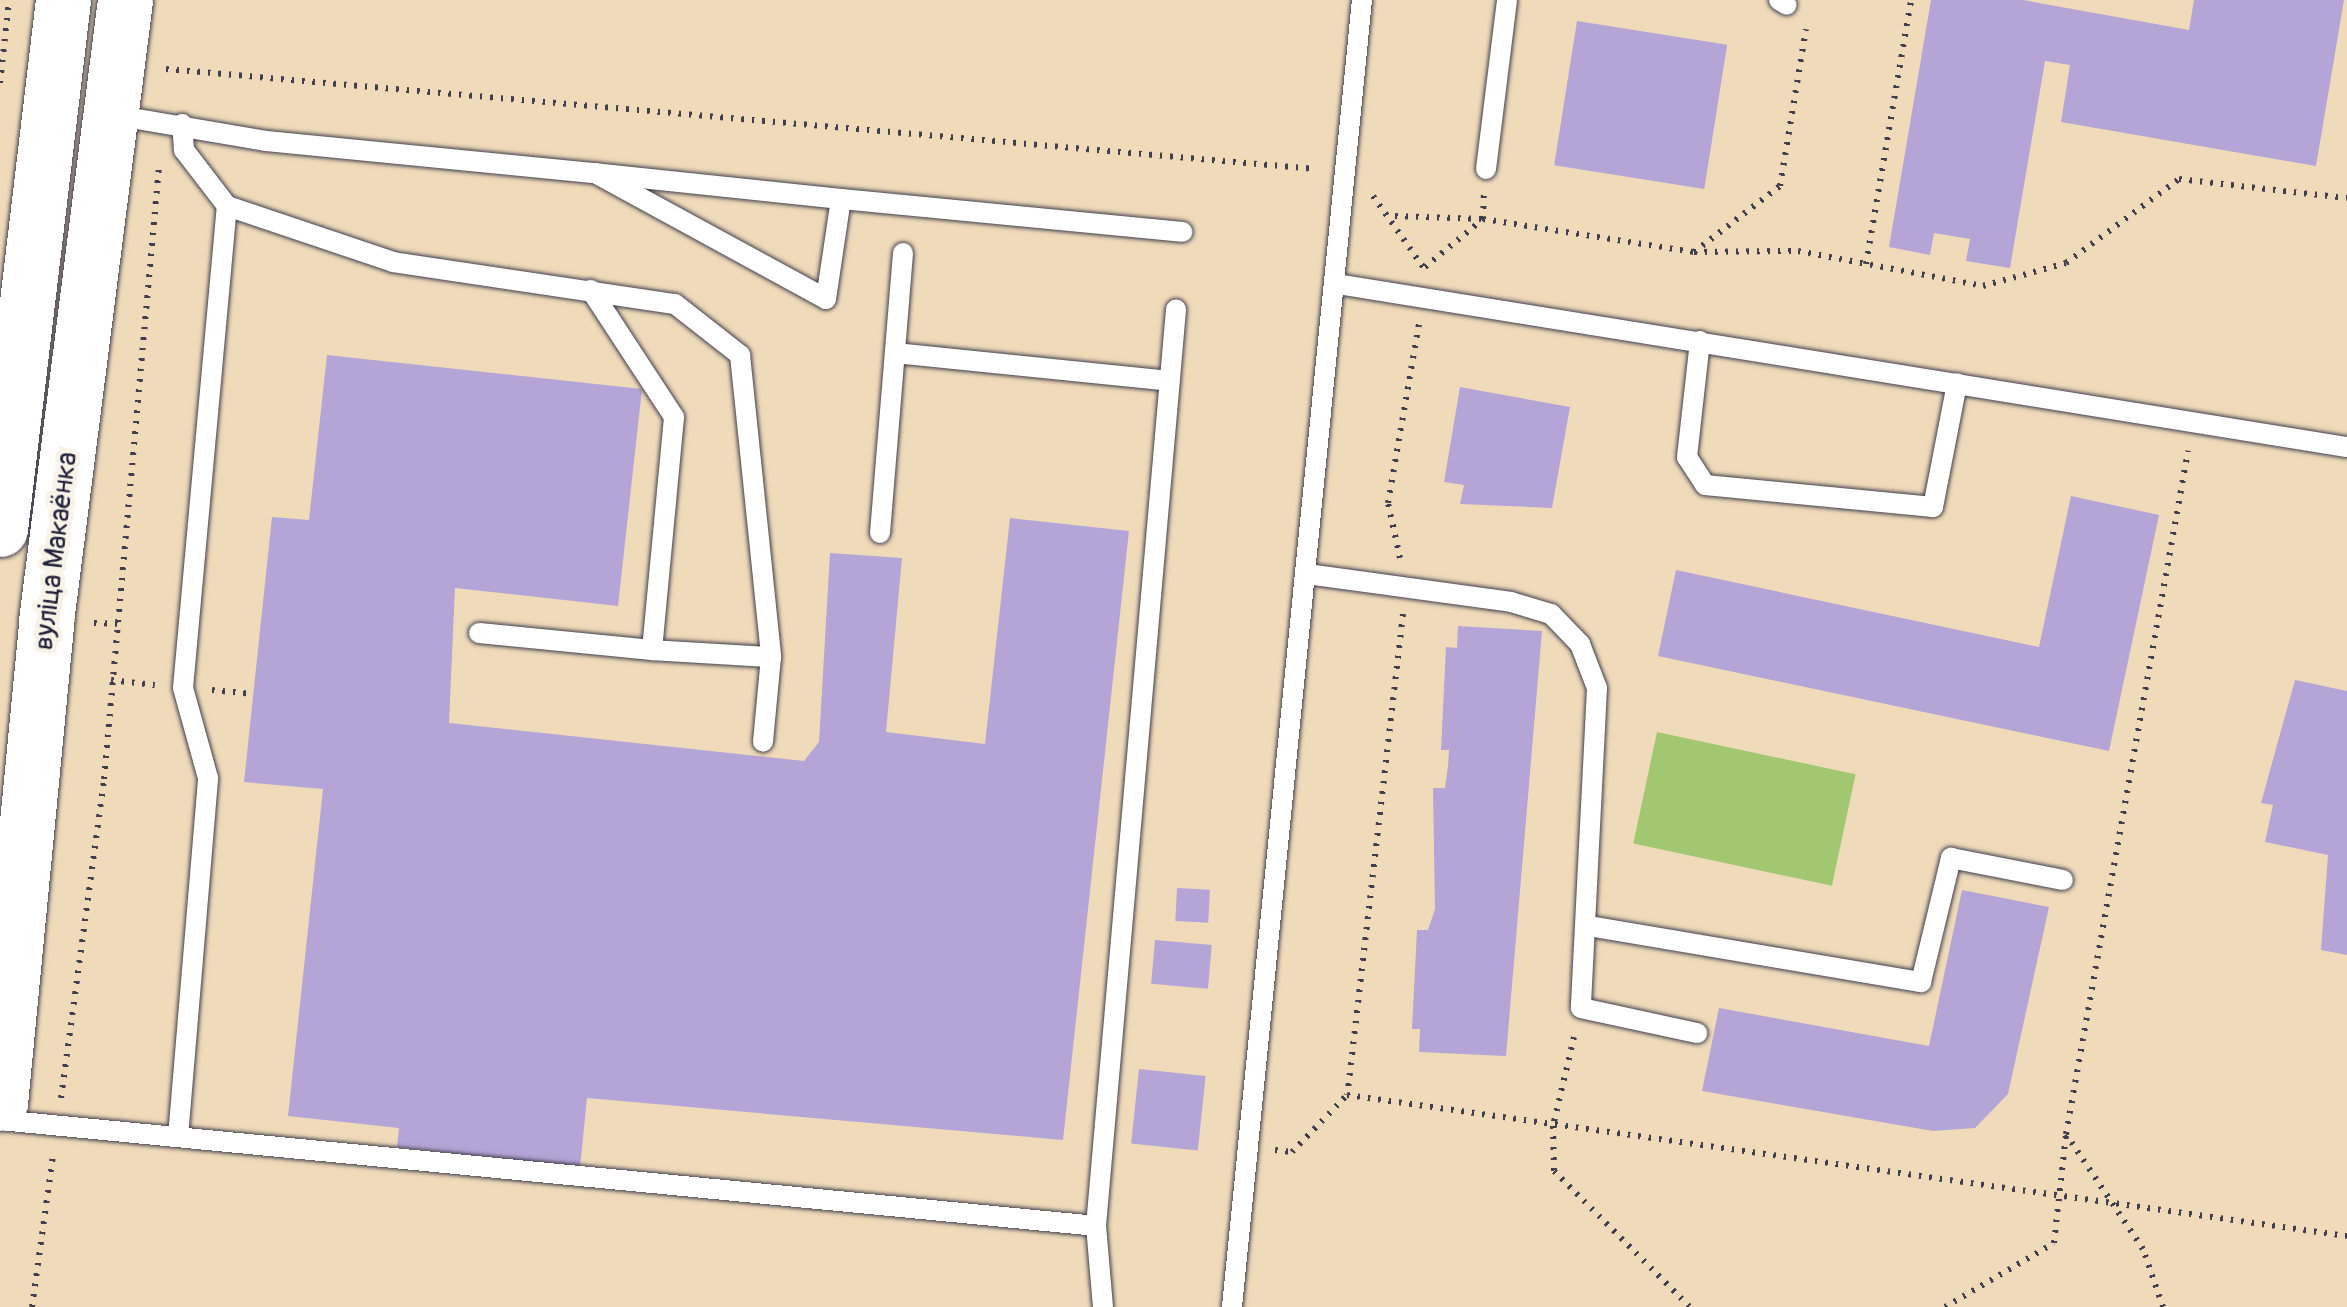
<!DOCTYPE html>
<html>
<head>
<meta charset="utf-8">
<style>
  body { margin:0 }
  #map { position:relative; width:2347px; height:1307px; overflow:hidden; background:#efdbba; font-family:Pangolin,sans-serif }
  div>[style] { position:absolute }
  [style*='--x'] { left:calc(var(--x)*1px); top:calc(var(--y)*1px); width:calc(var(--w)*1px); rotate:calc(var(--a)*1deg) }
  .green>* { inset:0; background:#a2c771; transform-origin:0 0 }
  .building>* { inset:0; background:#b5a4d6; transform-origin:0 0 }
  .path>* { height:6px; margin-top:-3px; transform-origin:0; background:repeating-linear-gradient(90deg,#413e4e 0 2.5px,transparent 0 10.5px) }
  .roads { filter:drop-shadow(0 0 2px #413e4e) drop-shadow(0 0 2px #413e4e) }
  .lane>* { height:20px; margin:-10px; padding:0 10px; transform-origin:10px; border-radius:10px; background:#fff }
  .secondary>* { height:55px; margin:-27.5px; padding:0 27.5px; transform-origin:27.5px; border-radius:27.5px; background:#fff }
  span { translate:-50% -50%; white-space:nowrap; text-align:center; line-height:1.15; -webkit-text-stroke:10px #f7f3e8; paint-order:stroke }
  .street-label { font-size:28px; color:#22223b }
</style>
</head>
<body>
<div id="map">
  <div class="green">
    <i style="left:1657px;top:732px;width:203px;height:114px;rotate:12deg"></i>
  </div>
  <div class="building">
    <i style="clip-path:polygon(1931px 0,2023px 0,2189px 30px,2194px 0,2344px 0,2316px 166px,2061px 122px,2070px 65px,2045px 61px,2010px 268px,1966px 261px,1970px 239px,1934px 233px,1930px 255px,1889px 247px)"></i>
    <i style="left:1577px;top:21px;width:152px;height:146px;rotate:9deg"></i>
    <i style="clip-path:polygon(327px 355px,642px 389px,618px 606px,455px 588px,449px 723px,804px 761px,819px 742px,830px 553px,902px 558px,886px 732px,985px 744px,1010px 518px,1129px 531px,1063px 1140px,587px 1098px,580px 1167px,397px 1147px,399px 1128px,288px 1116px,323px 789px,244px 782px,272px 517px,309px 520px)"></i>
    <i style="clip-path:polygon(1460px 387px,1570px 407px,1552px 508px,1460px 504px,1464px 485px,1444px 482px)"></i>
    <i style="clip-path:polygon(2071px 496px,2159px 515px,2109px 751px,1658px 656px,1676px 570px,2039px 647px)"></i>
    <i style="clip-path:polygon(1458px 626px,1542px 631px,1506px 1056px,1419px 1052px,1420px 1029px,1412px 1029px,1417px 930px,1428px 930px,1435px 909px,1433px 788px,1445px 788px,1448px 766px,1449px 750px,1441px 750px,1446px 647px,1457px 648px)"></i>
    <i style="clip-path:polygon(2295px 680px,2347px 691px,2347px 955px,2321px 950px,2328px 855px,2265px 842px,2273px 805px,2261px 803px)"></i>
    <i style="left:1177px;top:888px;width:33px;height:33px;rotate:3deg"></i>
    <i style="clip-path:polygon(1962px 890px,2049px 907px,2008px 1094px,1975px 1128px,1933px 1131px,1702px 1091px,1719px 1008px,1929px 1046px)"></i>
    <i style="left:1155px;top:940px;width:57px;height:44px;rotate:5deg"></i>
    <i style="left:1139px;top:1069px;width:67px;height:75px;rotate:6deg"></i>
  </div>
  <div class="path">
    <i style="--x:166;--y:69;--w:1154;--a:4.97"></i>
    <i style="--x:0;--y:83;--w:83;--a:-83.8"></i>
    <i style="--x:1373;--y:196;--w:87;--a:54.8"></i>
    <i style="--x:1395;--y:216;--w:88;--a:2"></i>
    <i style="--x:1483;--y:219;--w:24;--a:-88"></i>
    <i style="--x:1694;--y:252;--w:104;--a:-0.6"></i>
    <i style="--x:1798;--y:251;--w:188;--a:10.7"></i>
    <i style="--x:1983;--y:286;--w:86;--a:-15.5"></i>
    <i style="--x:2066;--y:263;--w:141;--a:-36.6"></i>
    <i style="--x:2179;--y:179;--w:169;--a:6.5"></i>
    <i style="--x:1866;--y:264;--w:268;--a:-80.3"></i>
    <i style="--x:1425;--y:267;--w:75;--a:-39.6"></i>
    <i style="--x:1483;--y:219;--w:214;--a:8.9"></i>
    <i style="--x:1694;--y:252;--w:108;--a:-37.5"></i>
    <i style="--x:1780;--y:186;--w:159;--a:-80.6"></i>
    <i style="--x:1400;--y:558;--w:56;--a:-102.3"></i>
    <i style="--x:1388;--y:503;--w:182;--a:-80.2"></i>
    <i style="--x:1403;--y:614;--w:484;--a:96.6"></i>
    <i style="--x:1347;--y:1095;--w:1010;--a:8.03"></i>
    <i style="--x:94;--y:623;--w:24;--a:2"></i>
    <i style="--x:111;--y:680;--w:44;--a:6.5"></i>
    <i style="--x:212;--y:690;--w:42;--a:5.4"></i>
    <i style="--x:1574;--y:1037;--w:91;--a:103.3"></i>
    <i style="--x:1553;--y:1126;--w:45;--a:88.7"></i>
    <i style="--x:1554;--y:1171;--w:192;--a:45"></i>
    <i style="--x:61;--y:1098;--w:322;--a:-82.3"></i>
    <i style="--x:104;--y:779;--w:615;--a:-84.87"></i>
    <i style="--x:1275;--y:1150;--w:17;--a:7"></i>
    <i style="--x:1292;--y:1152;--w:79;--a:-46"></i>
    <i style="--x:32;--y:1307;--w:153;--a:-82.1"></i>
    <i style="--x:1945;--y:1307;--w:126;--a:-30.4"></i>
    <i style="--x:2054;--y:1243;--w:109;--a:-83.7"></i>
    <i style="--x:2163;--y:1307;--w:61;--a:-109"></i>
    <i style="--x:2143;--y:1249;--w:138;--a:-123.8"></i>
    <i style="--x:2066;--y:1134;--w:694;--a:-79.87"></i>
  </div>
  <div class="roads">
    <div class="lane">
      <i style="--x:1779;--y:0;--w:9;--a:32"></i>
      <i style="--x:114;--y:115;--w:154;--a:9.7"></i>
      <i style="--x:266;--y:141;--w:331;--a:5.6"></i>
      <i style="--x:595;--y:173;--w:263;--a:28.6"></i>
      <i style="--x:826;--y:299;--w:101;--a:-81.5"></i>
      <i style="--x:841;--y:199;--w:247;--a:-174"></i>
      <i style="--x:1486;--y:169;--w:170;--a:-82.9"></i>
      <i style="--x:841;--y:199;--w:343;--a:5.5"></i>
      <i style="--x:227;--y:206;--w:175;--a:18.6"></i>
      <i style="--x:393;--y:262;--w:285;--a:8.5"></i>
      <i style="--x:675;--y:304;--w:83;--a:38.1"></i>
      <i style="--x:740;--y:355;--w:304;--a:84.1"></i>
      <i style="--x:771;--y:657;--w:85;--a:95.4"></i>
      <i style="--x:1337;--y:284;--w:1023;--a:9.17"></i>
      <i style="--x:1700;--y:341;--w:117;--a:96.4"></i>
      <i style="--x:1687;--y:457;--w:33;--a:57"></i>
      <i style="--x:1705;--y:485;--w:229;--a:5.5"></i>
      <i style="--x:1933;--y:507;--w:126;--a:-79"></i>
      <i style="--x:895;--y:353;--w:276;--a:5.8"></i>
      <i style="--x:880;--y:533;--w:281;--a:-85.3"></i>
      <i style="--x:1307;--y:574;--w:206;--a:7.8"></i>
      <i style="--x:1511;--y:602;--w:42;--a:16.7"></i>
      <i style="--x:1551;--y:614;--w:42;--a:46"></i>
      <i style="--x:1580;--y:644;--w:47;--a:68.9"></i>
      <i style="--x:1597;--y:688;--w:320;--a:92.9"></i>
      <i style="--x:1581;--y:1008;--w:119;--a:12.2"></i>
      <i style="--x:479;--y:633;--w:174;--a:5.6"></i>
      <i style="--x:652;--y:650;--w:234;--a:-84.6"></i>
      <i style="--x:674;--y:417;--w:152;--a:-123.2"></i>
      <i style="--x:652;--y:650;--w:119;--a:3.4"></i>
      <i style="--x:1589;--y:926;--w:337;--a:9.6"></i>
      <i style="--x:1921;--y:982;--w:128;--a:-76.4"></i>
      <i style="--x:1951;--y:858;--w:114;--a:11.1"></i>
      <i style="--x:0;--y:1120;--w:1101;--a:5.52"></i>
      <i style="--x:178;--y:1137;--w:360;--a:-85.2"></i>
      <i style="--x:208;--y:778;--w:93;--a:-105.5"></i>
      <i style="--x:183;--y:688;--w:484;--a:-84.8"></i>
      <i style="--x:227;--y:206;--w:71;--a:-127.5"></i>
      <i style="--x:184;--y:150;--w:26;--a:-94"></i>
      <i style="--x:1103;--y:1307;--w:81;--a:-94.9"></i>
      <i style="--x:1096;--y:1226;--w:920;--a:-85.01"></i>
      <i style="--x:1232;--y:1307;--w:1313;--a:-84.32"></i>
    </div>
    <div class="secondary">
      <i style="--x:0;--y:529;--w:533;--a:-83.21"></i>
      <i style="--x:0;--y:1103;--w:484;--a:-84.5"></i>
      <i style="--x:46;--y:621;--w:626;--a:-82.75"></i>
    </div>
  </div>
  <div class="street-label">
    <span style="left:56px;top:551px;rotate:-83deg">вуліца Макаёнка</span>
  </div>
</div>
</body>
</html>
